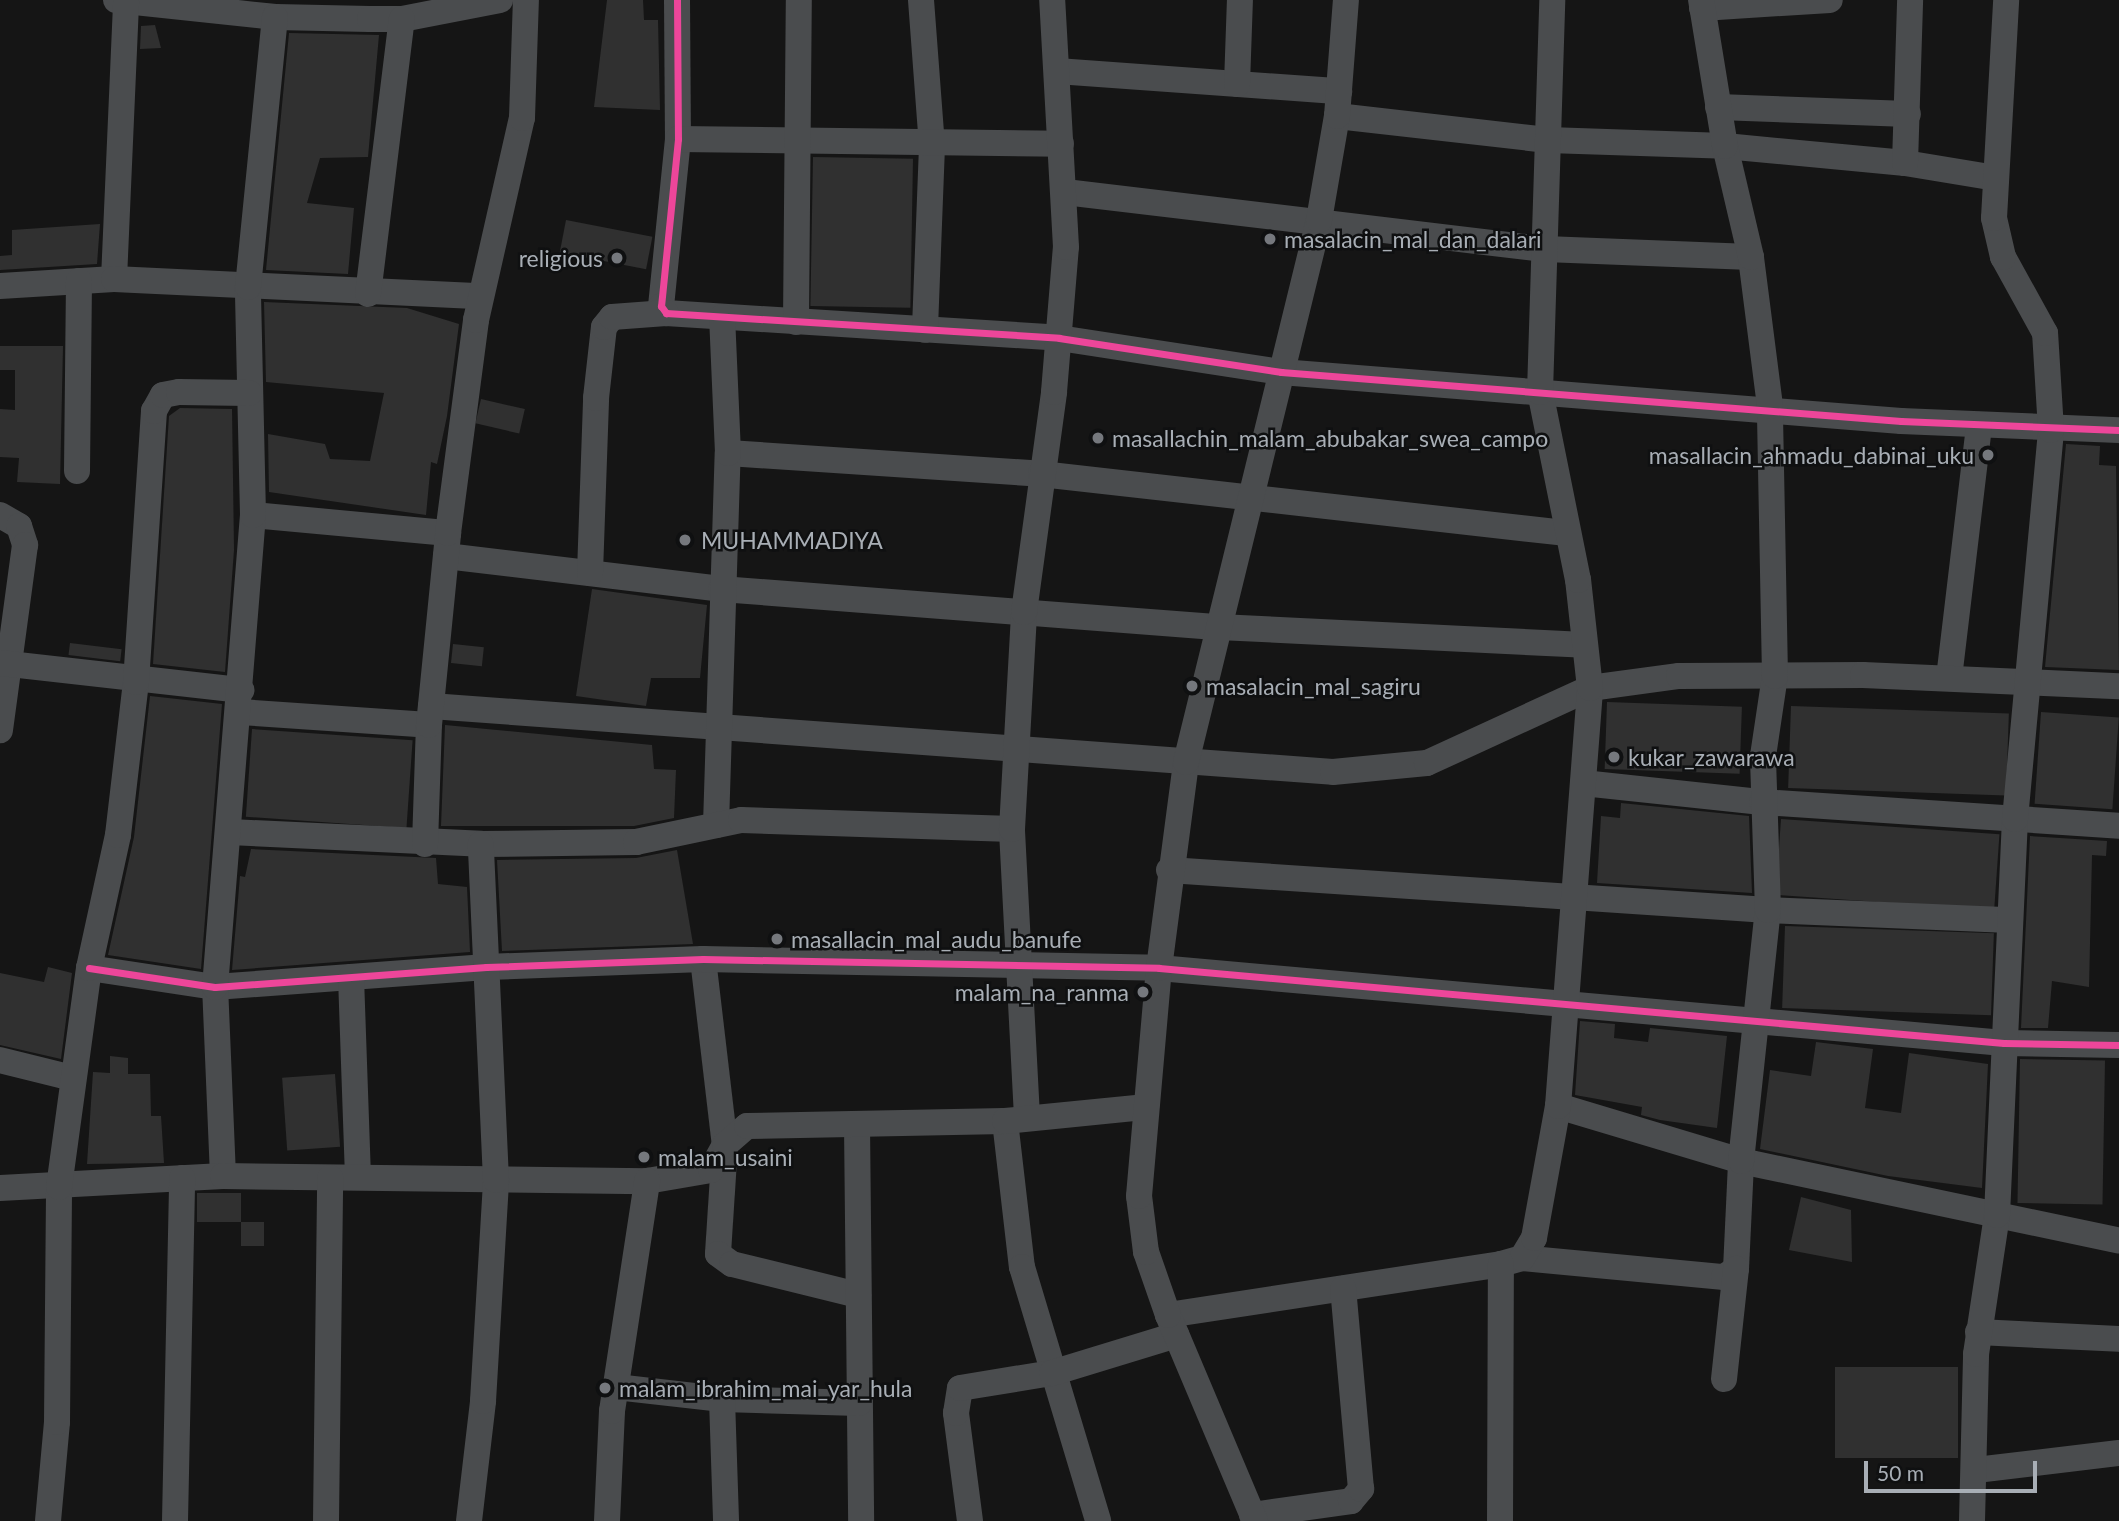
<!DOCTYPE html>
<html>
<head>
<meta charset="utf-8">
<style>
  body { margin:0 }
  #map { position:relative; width:2119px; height:1521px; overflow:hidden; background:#151515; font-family:Lato,sans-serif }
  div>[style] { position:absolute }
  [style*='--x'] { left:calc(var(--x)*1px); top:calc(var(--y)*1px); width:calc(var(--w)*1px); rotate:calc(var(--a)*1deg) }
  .building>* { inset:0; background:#303030; transform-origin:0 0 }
  .minor>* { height:26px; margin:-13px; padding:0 13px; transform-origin:13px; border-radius:13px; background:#4a4c4e }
  .cycleway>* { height:7px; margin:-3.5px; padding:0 3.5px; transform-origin:3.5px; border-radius:3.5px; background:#ed469a }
  .dots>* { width:19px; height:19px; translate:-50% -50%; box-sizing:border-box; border:4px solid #0f1011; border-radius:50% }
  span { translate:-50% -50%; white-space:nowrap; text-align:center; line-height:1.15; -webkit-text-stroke:5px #0f1011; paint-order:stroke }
  .poi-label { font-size:23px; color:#a8aeb5 }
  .left { translate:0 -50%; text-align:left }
  .right { translate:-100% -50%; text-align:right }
  .scale { position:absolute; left:1864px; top:1461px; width:173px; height:32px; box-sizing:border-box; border:4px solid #a8aeb5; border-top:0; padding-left:9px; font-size:21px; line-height:24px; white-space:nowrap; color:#a8aeb5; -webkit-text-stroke:5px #0f1011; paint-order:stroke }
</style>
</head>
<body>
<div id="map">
  <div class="building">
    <i style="clip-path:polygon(607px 0,643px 0,644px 20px,658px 20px,660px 110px,594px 107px)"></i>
    <i style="clip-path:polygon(155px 25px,161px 48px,140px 49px,141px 26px)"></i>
    <i style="clip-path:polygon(289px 33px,379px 35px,368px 157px,320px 158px,307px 203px,354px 208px,348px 274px,266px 270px)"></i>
    <i style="left:813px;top:157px;width:100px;height:149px;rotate:1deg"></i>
    <i style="left:566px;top:220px;width:88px;height:33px;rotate:11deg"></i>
    <i style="clip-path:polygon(100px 224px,97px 264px,0 270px,0 256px,12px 255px,12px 230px)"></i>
    <i style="clip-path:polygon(264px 302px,407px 308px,459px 324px,447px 416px,437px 464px,431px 462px,426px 515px,269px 492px,268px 434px,325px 444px,330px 459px,370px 461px,384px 393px,266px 382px)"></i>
    <i style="clip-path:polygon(0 346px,63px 346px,60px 484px,17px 482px,19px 458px,0 457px,0 409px,15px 410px,15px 370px,0 370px)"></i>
    <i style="left:481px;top:399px;width:45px;height:25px;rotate:13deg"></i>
    <i style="clip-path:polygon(180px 408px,232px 409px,234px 550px,225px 672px,153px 664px,169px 416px)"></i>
    <i style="clip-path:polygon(2066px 444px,2100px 446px,2099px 465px,2116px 466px,2119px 670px,2045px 667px)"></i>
    <i style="clip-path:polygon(592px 589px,707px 605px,700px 678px,651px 678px,646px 706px,576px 696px)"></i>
    <i style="left:70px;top:643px;width:52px;height:12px;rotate:7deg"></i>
    <i style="left:453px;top:644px;width:31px;height:19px;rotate:6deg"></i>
    <i style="clip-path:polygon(150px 696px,222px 704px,201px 969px,108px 955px,134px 837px)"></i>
    <i style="left:1607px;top:702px;width:135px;height:67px;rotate:2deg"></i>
    <i style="left:1791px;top:706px;width:218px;height:82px;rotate:2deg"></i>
    <i style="left:2041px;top:712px;width:78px;height:92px;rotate:4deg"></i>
    <i style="clip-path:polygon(445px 725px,652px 745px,654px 769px,676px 770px,674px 818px,634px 826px,441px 826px)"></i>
    <i style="left:252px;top:729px;width:161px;height:88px;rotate:4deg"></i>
    <i style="clip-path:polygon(1621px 803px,1749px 816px,1752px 893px,1597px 883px,1601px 816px,1620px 818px)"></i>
    <i style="left:1781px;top:819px;width:219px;height:76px;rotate:4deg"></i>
    <i style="clip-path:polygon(2030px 836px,2107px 841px,2106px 856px,2092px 855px,2089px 987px,2052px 981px,2048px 1028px,2021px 1028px)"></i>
    <i style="clip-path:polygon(251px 849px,436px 858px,438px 884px,467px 887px,470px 952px,232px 970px,240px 876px,245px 877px)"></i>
    <i style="clip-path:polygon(677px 850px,693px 944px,502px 951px,497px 860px,636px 858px)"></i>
    <i style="left:1785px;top:926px;width:209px;height:82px;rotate:2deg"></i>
    <i style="clip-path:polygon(48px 967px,72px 973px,61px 1059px,0 1045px,0 973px,44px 982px)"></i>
    <i style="clip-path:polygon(1580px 1021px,1615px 1024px,1614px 1038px,1648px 1042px,1650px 1028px,1727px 1036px,1717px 1128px,1660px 1120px,1641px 1115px,1642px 1107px,1575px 1095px)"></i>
    <i style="clip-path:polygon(1816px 1042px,1873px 1049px,1865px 1108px,1901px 1113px,1909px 1053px,1988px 1064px,1982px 1188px,1888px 1176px,1760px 1149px,1770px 1070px,1811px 1076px)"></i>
    <i style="clip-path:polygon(110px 1056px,128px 1058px,128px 1074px,150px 1074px,151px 1116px,161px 1116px,164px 1163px,87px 1164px,93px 1072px,110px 1073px)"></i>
    <i style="left:2020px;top:1059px;width:85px;height:144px;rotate:1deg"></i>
    <i style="left:335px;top:1074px;width:73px;height:53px;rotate:86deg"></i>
    <i style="left:241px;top:1193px;width:29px;height:44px;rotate:90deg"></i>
    <i style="clip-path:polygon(1801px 1197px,1851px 1210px,1852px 1262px,1789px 1250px)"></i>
    <i style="left:241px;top:1222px;width:23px;height:24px"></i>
    <i style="left:1958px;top:1367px;width:91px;height:123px;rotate:90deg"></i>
  </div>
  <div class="minor">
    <i style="--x:116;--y:0;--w:160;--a:6.1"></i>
    <i style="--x:275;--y:17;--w:95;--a:1.2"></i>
    <i style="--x:370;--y:19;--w:32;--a:0"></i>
    <i style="--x:402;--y:19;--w:100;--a:-11"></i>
    <i style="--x:677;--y:0;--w:139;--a:89.6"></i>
    <i style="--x:678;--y:139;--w:168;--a:95.8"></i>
    <i style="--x:661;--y:306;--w:9;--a:54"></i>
    <i style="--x:666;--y:313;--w:394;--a:3.6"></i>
    <i style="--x:1059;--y:338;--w:225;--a:8.7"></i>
    <i style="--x:1281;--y:372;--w:622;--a:4.52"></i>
    <i style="--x:1901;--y:421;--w:218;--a:2.4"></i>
    <i style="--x:921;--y:0;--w:146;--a:85.7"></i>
    <i style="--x:932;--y:146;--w:184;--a:92.2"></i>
    <i style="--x:1702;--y:8;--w:128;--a:-3.6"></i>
    <i style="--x:1057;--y:71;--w:283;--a:4.1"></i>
    <i style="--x:1237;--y:84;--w:84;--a:-88"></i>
    <i style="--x:1718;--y:107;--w:190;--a:2.1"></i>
    <i style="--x:1337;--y:116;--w:212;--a:6.5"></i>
    <i style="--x:1548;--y:140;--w:177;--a:1.9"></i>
    <i style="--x:1725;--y:146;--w:181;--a:5.4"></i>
    <i style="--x:1905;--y:163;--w:92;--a:9.4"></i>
    <i style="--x:678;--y:139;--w:383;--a:0.7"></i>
    <i style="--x:1905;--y:163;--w:163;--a:-88.2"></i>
    <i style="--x:1065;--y:192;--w:483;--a:6.8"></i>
    <i style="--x:1545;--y:249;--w:206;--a:2.2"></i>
    <i style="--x:114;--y:279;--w:277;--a:-87.5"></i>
    <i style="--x:0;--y:286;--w:114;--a:-3.5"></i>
    <i style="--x:114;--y:279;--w:367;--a:2.7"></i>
    <i style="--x:368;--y:294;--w:277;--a:-83"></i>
    <i style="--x:796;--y:322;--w:322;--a:-89.5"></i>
    <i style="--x:728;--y:453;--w:314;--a:3.8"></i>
    <i style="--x:1041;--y:474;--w:527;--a:6.42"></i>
    <i style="--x:77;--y:471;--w:190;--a:-89.4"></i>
    <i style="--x:0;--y:515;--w:22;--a:30"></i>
    <i style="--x:19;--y:526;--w:20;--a:72"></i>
    <i style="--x:25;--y:545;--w:187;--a:97.7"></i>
    <i style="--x:253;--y:515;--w:196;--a:5.3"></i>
    <i style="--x:446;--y:556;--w:277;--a:6.8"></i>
    <i style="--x:721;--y:589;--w:499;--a:4.4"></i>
    <i style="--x:1219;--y:627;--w:366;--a:2.8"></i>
    <i style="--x:590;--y:573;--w:175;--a:-88"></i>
    <i style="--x:596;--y:398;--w:71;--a:-83.6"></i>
    <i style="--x:604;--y:327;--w:13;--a:-51"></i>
    <i style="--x:612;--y:317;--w:54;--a:-4.2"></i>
    <i style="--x:0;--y:663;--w:243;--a:6.4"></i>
    <i style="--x:1949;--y:678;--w:255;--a:-83.2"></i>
    <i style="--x:431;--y:706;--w:904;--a:4.18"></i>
    <i style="--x:1333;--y:772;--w:94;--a:-5.5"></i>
    <i style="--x:1427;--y:763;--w:179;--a:-24.7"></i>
    <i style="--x:1590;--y:688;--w:90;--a:-7.7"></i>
    <i style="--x:1679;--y:676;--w:184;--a:-0.3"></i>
    <i style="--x:1863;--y:675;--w:256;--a:2.5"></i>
    <i style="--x:240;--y:712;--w:189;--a:3.9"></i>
    <i style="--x:1583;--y:783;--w:180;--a:6.1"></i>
    <i style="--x:1762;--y:802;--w:358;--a:3.8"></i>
    <i style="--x:716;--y:825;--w:372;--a:-88.2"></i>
    <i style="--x:728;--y:453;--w:136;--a:-92.5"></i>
    <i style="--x:230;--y:832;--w:251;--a:2.7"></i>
    <i style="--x:481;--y:844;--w:155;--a:-0.7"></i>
    <i style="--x:636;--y:842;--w:107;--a:-11.8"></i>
    <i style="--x:741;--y:820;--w:271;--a:1.9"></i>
    <i style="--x:425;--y:844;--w:119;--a:-88.1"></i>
    <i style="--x:429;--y:725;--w:193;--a:-84.3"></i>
    <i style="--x:448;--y:533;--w:215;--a:-82.5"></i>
    <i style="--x:476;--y:320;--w:207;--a:-77.2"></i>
    <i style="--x:522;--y:118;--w:118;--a:-88.1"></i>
    <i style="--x:1169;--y:870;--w:600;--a:3.82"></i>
    <i style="--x:1768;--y:910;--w:242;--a:2.4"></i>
    <i style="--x:703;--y:959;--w:187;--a:83.3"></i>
    <i style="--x:725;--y:1145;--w:109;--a:93.7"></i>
    <i style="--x:718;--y:1254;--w:17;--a:36"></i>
    <i style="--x:732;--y:1264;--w:130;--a:13.8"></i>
    <i style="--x:89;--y:968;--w:127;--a:8.6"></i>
    <i style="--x:215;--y:987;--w:272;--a:-4.2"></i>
    <i style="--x:486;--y:967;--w:217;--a:-2.1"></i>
    <i style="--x:703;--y:959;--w:456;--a:1.1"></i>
    <i style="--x:1159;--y:968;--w:848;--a:5.07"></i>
    <i style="--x:2004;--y:1043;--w:115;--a:1"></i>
    <i style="--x:351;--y:977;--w:199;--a:88"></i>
    <i style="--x:0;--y:1060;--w:75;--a:13.9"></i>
    <i style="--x:1558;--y:1106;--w:191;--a:16.7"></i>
    <i style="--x:1741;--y:1161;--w:386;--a:11.9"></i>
    <i style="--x:1027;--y:1117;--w:288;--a:-93"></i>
    <i style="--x:1012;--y:829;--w:217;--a:-86.8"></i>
    <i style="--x:1024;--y:612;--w:222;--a:-82.2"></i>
    <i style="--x:1054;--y:392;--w:145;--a:-85.3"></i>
    <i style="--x:1066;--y:247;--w:247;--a:-93.2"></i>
    <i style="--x:1005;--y:1121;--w:147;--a:83.4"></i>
    <i style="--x:1022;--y:1267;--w:265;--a:73.3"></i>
    <i style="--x:857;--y:1125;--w:396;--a:89.4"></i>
    <i style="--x:223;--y:1176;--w:189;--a:-92.4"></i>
    <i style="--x:215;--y:987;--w:474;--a:-85.4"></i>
    <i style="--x:253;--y:515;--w:228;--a:-91.3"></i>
    <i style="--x:248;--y:287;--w:271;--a:-84.3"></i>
    <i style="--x:0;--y:1188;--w:223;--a:-3.1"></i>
    <i style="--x:223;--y:1176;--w:424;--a:0.7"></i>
    <i style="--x:647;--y:1181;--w:65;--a:-9.8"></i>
    <i style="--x:711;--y:1170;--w:29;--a:-61"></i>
    <i style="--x:725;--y:1145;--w:29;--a:-41"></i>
    <i style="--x:747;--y:1126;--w:258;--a:-1.1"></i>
    <i style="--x:1005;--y:1121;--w:142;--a:-5.7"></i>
    <i style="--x:1522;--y:1258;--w:203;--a:5.4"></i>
    <i style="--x:1724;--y:1277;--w:14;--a:-34"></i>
    <i style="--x:1736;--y:1269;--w:108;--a:-87.3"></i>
    <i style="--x:1741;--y:1161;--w:252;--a:-83.9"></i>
    <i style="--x:1768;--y:910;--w:154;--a:-91.9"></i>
    <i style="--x:1763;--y:756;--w:81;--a:-81.5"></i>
    <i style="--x:1775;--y:676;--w:270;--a:-91.1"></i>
    <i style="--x:1770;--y:406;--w:150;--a:-97.3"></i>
    <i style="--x:1751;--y:257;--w:114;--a:-103.2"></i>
    <i style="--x:1725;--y:146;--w:148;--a:-99.3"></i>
    <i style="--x:1168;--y:1315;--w:337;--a:-8.7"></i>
    <i style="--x:1501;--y:1264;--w:22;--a:-16"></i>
    <i style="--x:1522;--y:1258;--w:23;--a:-59"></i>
    <i style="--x:1534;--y:1238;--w:134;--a:-79.7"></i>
    <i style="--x:1558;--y:1106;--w:419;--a:-85.6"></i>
    <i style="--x:1590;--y:688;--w:109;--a:-96.3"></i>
    <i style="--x:1578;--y:580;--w:192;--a:-101.4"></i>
    <i style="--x:1540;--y:392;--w:392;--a:-88.2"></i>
    <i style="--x:1978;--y:1332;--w:141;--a:2.8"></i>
    <i style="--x:1724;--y:1379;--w:111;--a:-83.8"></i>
    <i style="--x:616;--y:1387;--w:107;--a:6.5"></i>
    <i style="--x:722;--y:1399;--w:137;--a:1.7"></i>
    <i style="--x:722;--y:1399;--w:122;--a:88.1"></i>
    <i style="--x:1976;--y:1470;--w:144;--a:-6.8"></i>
    <i style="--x:1252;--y:1515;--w:100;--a:-8"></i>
    <i style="--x:1351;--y:1501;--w:16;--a:-50"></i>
    <i style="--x:1361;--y:1489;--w:201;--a:-95.1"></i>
    <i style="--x:48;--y:1521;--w:99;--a:-84.8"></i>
    <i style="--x:57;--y:1422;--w:235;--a:-89.5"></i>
    <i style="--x:59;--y:1187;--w:221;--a:-82.2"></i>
    <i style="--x:89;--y:968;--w:136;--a:-77.7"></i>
    <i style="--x:118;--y:835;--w:154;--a:-83.3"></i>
    <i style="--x:136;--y:682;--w:272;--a:-86.2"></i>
    <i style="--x:154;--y:411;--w:18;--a:-61"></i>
    <i style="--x:163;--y:395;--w:16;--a:-11"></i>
    <i style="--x:179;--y:392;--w:70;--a:0.8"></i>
    <i style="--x:175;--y:1521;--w:343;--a:-88.8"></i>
    <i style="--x:326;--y:1521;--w:343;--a:-89.3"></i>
    <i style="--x:469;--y:1521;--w:121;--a:-83.3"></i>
    <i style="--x:483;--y:1401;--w:221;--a:-86.6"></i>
    <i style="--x:496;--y:1180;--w:336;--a:-92.6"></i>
    <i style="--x:607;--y:1521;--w:110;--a:-87.4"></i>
    <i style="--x:612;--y:1411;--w:233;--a:-81.3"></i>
    <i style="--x:970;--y:1521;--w:109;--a:-97.4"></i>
    <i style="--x:956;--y:1413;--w:25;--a:-81"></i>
    <i style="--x:960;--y:1388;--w:93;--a:-9.3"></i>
    <i style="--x:1052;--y:1373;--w:130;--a:-17"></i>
    <i style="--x:1255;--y:1521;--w:224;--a:-112.9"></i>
    <i style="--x:1168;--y:1315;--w:67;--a:-109.2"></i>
    <i style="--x:1146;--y:1252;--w:56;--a:-97.1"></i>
    <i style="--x:1139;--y:1196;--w:229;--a:-85"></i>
    <i style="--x:1159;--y:968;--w:208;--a:-82.5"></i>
    <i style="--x:1186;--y:762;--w:558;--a:-76.21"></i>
    <i style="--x:1319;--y:220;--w:106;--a:-80.2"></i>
    <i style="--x:1337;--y:116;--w:116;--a:-85.6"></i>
    <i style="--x:1500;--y:1521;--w:257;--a:-89.8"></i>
    <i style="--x:1972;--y:1521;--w:167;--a:-88.6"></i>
    <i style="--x:1976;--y:1354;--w:141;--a:-81.4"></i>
    <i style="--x:1997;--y:1215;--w:396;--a:-87.4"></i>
    <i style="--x:2015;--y:819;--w:391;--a:-84.7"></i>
    <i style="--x:2051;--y:430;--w:97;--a:-93.5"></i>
    <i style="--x:2045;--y:333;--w:87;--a:-118.9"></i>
    <i style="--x:2003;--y:257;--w:40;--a:-103"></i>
    <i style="--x:1994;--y:218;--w:218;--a:-86.8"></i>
  </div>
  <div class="cycleway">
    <i style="--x:677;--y:0;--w:139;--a:89.6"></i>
    <i style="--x:678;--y:139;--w:168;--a:95.8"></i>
    <i style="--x:661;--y:306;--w:9;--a:54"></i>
    <i style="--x:666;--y:313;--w:394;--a:3.6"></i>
    <i style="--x:1059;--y:338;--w:225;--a:8.7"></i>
    <i style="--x:1281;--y:372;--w:622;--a:4.52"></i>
    <i style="--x:1901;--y:421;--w:218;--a:2.4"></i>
    <i style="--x:89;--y:968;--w:127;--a:8.6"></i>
    <i style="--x:215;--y:987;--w:272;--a:-4.2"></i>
    <i style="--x:486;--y:967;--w:217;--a:-2.1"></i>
    <i style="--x:703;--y:959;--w:456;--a:1.1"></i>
    <i style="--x:1159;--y:968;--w:848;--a:5.07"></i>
    <i style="--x:2004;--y:1043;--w:115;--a:1"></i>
  </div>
  <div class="dots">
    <i style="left:1270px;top:239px;background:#75787d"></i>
    <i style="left:617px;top:258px;background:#75787d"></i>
    <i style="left:1098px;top:438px;background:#75787d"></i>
    <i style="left:1988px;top:455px;background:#75787d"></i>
    <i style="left:685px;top:540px;background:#75787d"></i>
    <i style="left:1192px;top:686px;background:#75787d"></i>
    <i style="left:1614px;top:757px;background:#75787d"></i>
    <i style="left:777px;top:939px;background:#75787d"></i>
    <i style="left:1143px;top:992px;background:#75787d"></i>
    <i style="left:644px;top:1157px;background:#75787d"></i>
    <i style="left:605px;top:1388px;background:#75787d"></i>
  </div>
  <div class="poi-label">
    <span class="left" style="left:1284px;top:239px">masalacin_mal_dan_dalari</span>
    <span class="right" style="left:603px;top:258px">religious</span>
    <span class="left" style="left:1112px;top:438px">masallachin_malam_abubakar_swea_campo</span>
    <span class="right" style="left:1974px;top:455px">masallacin_ahmadu_dabinai_uku</span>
    <span class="left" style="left:701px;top:540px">MUHAMMADIYA</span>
    <span class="left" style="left:1206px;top:686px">masalacin_mal_sagiru</span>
    <span class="left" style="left:1628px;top:757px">kukar_zawarawa</span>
    <span class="left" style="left:791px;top:939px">masallacin_mal_audu_banufe</span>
    <span class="right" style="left:1129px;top:992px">malam_na_ranma</span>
    <span class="left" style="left:658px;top:1157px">malam_usaini</span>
    <span class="left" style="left:619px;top:1388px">malam_ibrahim_mai_yar_hula</span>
  </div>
  <div class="scale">50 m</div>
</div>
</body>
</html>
